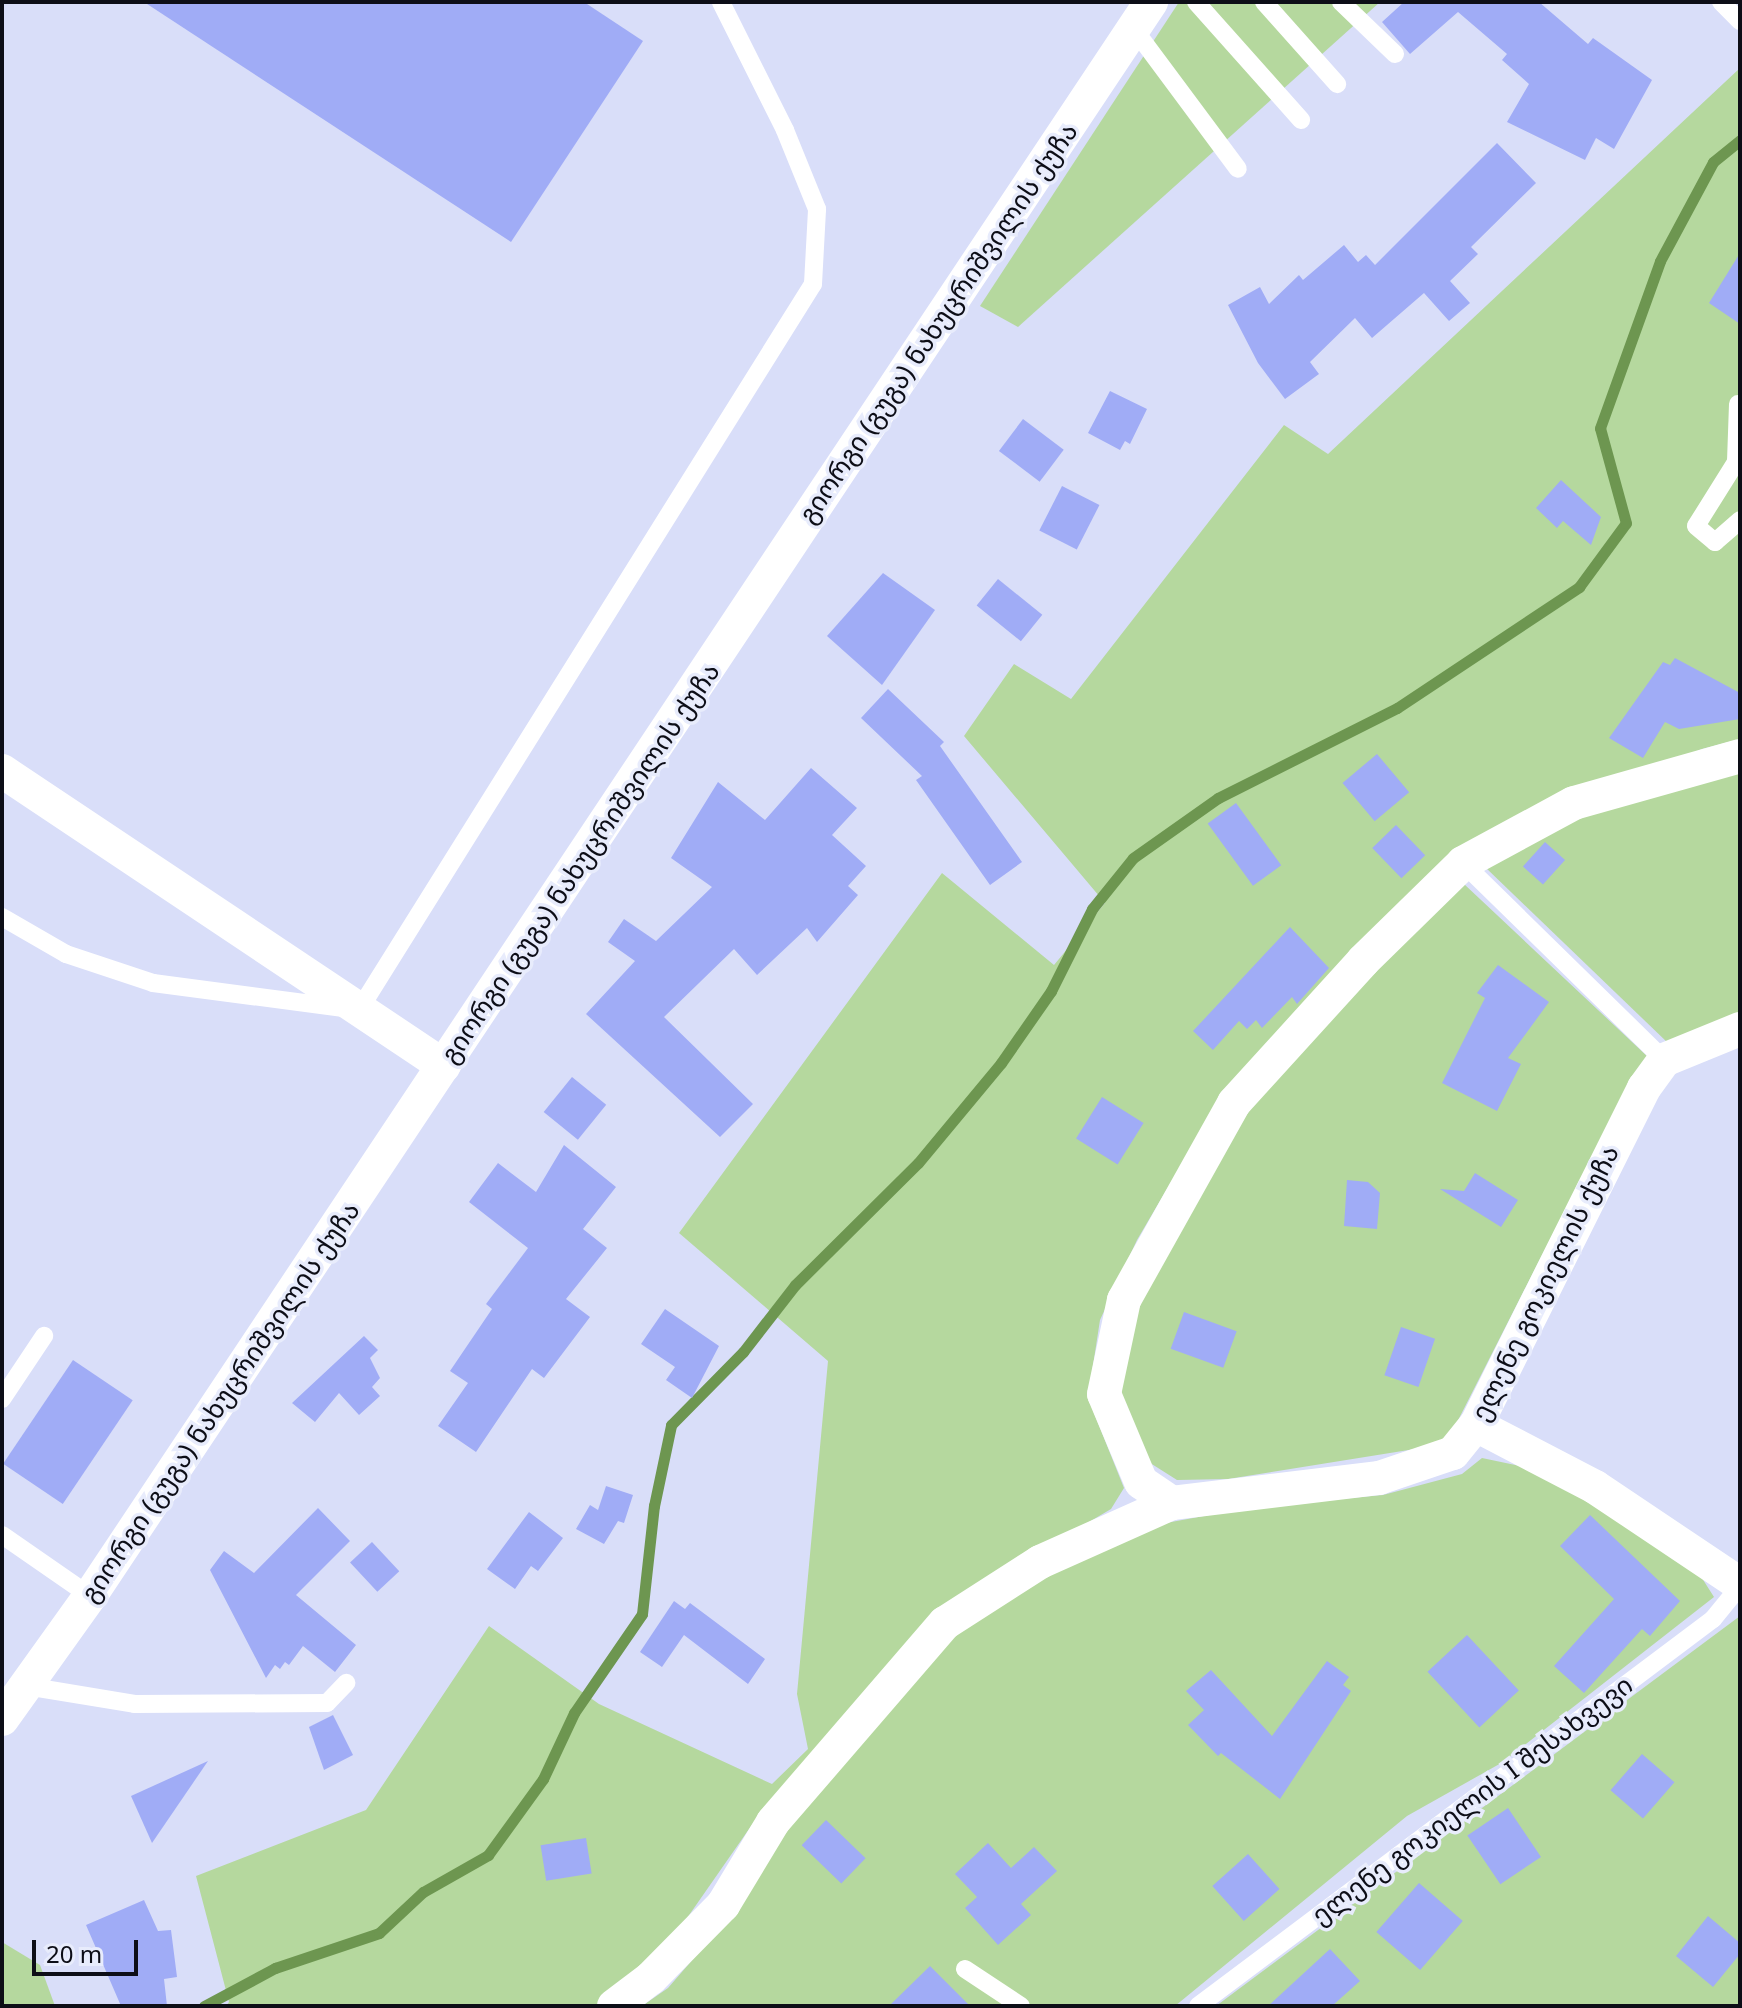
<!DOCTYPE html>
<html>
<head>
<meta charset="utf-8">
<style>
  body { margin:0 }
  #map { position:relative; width:1742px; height:2008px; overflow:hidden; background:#d9def9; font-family:Georgia,"Noto Sans Georgian",serif }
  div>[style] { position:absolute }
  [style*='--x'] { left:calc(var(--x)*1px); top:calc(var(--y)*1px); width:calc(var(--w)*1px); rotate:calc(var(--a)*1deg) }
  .green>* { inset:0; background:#b5d89e }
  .stream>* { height:11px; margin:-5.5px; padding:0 5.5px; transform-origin:5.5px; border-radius:5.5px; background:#6d9650 }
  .building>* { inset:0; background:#a0acf6; transform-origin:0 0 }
  .lane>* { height:18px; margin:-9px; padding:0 9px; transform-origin:9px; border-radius:9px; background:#fff }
  .street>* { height:34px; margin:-17px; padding:0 17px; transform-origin:17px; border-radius:17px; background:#fff }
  span { translate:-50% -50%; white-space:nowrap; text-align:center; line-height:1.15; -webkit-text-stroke:7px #e8ecfc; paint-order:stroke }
  .street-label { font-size:26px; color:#0d0e17 }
  .frame { position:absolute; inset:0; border:4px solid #0d0e17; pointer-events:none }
  .scale { position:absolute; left:32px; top:1940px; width:106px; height:36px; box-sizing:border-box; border:4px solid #0d0e17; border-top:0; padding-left:10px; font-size:24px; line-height:28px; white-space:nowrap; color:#0d0e17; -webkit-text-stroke:6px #e8ecfc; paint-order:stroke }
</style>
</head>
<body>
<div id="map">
  <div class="green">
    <i style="clip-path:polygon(1179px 2px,1380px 2px,1018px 327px,980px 306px)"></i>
    <i style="clip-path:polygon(1740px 68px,1740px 739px,1702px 749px,1460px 848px,1224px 1092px,1137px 1240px,1100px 1320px,1088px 1398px,1124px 1488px,1111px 1509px,935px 1613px,763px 1809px,655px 1964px,597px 2006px,226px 2006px,229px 2002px,196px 1876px,366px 1810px,489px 1626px,599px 1704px,772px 1784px,808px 1749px,797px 1694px,828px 1361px,679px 1233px,942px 873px,1054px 965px,1105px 903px,964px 736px,1014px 664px,1071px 699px,1284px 425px,1328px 454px)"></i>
    <i style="clip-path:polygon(1740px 769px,1740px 1014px,1669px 1044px,1485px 867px,1492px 852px,1658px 781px)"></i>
    <i style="clip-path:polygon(1464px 884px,1648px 1057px,1629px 1084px,1446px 1444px,1228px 1479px,1177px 1480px,1147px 1461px,1114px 1390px,1133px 1303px,1255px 1101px,1375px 965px)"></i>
    <i style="clip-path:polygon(1482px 1458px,1534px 1469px,1607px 1508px,1700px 1575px,1714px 1597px,1503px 1762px,1407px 1816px,1175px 2006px,642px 2006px,668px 1988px,740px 1905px,792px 1815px,956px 1626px,1045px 1572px,1144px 1527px,1253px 1507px,1383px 1495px,1462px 1474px)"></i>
    <i style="clip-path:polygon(1740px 1616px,1740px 2006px,1216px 2006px)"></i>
    <i style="clip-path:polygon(2px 1942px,40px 1965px,55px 2006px,2px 2006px)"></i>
  </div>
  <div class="stream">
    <i style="--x:204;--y:2006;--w:81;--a:-28.2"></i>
    <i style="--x:275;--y:1968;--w:110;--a:-18.6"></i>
    <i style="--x:379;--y:1933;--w:60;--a:-43"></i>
    <i style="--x:423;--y:1892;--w:75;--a:-29.6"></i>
    <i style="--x:488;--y:1855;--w:94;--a:-54.1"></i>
    <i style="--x:543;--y:1779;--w:73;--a:-64.8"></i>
    <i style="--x:574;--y:1713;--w:120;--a:-55.5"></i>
    <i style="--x:642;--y:1614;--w:109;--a:-83.7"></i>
    <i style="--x:654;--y:1506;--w:83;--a:-78.1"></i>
    <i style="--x:671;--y:1425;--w:103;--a:-45.4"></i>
    <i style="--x:743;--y:1352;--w:85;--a:-52.2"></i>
    <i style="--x:795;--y:1285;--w:173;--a:-44.8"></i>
    <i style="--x:918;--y:1163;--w:130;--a:-50.3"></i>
    <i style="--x:1001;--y:1063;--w:88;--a:-55.2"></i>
    <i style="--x:1051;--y:991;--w:92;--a:-63.4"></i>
    <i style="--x:1092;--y:909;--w:65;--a:-51.2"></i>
    <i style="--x:1133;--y:858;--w:104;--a:-35.2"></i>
    <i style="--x:1218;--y:798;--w:200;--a:-26.7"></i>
    <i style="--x:1397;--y:708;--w:219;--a:-33.6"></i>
    <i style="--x:1579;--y:587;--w:79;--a:-53.7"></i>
    <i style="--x:1626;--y:523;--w:98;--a:-105.3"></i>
    <i style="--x:1600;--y:428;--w:177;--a:-70.2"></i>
    <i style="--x:1660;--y:261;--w:112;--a:-61.8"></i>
    <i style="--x:1713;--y:162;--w:35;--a:-39"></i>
  </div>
  <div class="building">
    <i style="clip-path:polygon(144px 2px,584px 2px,643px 41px,511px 242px)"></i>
    <i style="clip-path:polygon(1404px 2px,1539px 2px,1588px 44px,1593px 38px,1652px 80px,1614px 149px,1596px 138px,1585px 160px,1507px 122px,1529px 84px,1502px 60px,1507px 54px,1458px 12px,1410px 54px,1382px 22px)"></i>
    <i style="clip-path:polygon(1497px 143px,1536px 183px,1471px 247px,1478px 254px,1450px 281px,1470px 303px,1449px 321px,1424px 293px,1372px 338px,1355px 318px,1310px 362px,1319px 374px,1285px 399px,1258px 363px,1228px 305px,1260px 287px,1269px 304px,1299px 275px,1303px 280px,1344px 245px,1358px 262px,1366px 255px,1375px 265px)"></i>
    <i style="clip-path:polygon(1740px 253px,1740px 324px,1709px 303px)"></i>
    <i style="clip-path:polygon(1110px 391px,1147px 409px,1130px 444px,1125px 441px,1120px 450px,1088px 433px)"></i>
    <i style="left:1023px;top:419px;width:51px;height:40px;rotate:37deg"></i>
    <i style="clip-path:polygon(1561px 480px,1601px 517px,1591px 545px,1563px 521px,1557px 528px,1536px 508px)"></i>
    <i style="left:1062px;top:486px;width:42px;height:50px;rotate:27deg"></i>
    <i style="clip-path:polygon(883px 573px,935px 610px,882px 685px,827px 636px)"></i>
    <i style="left:998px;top:579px;width:57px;height:34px;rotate:39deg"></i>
    <i style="clip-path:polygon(1675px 658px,1740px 693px,1740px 719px,1679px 729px,1665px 722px,1643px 758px,1609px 738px,1663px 662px,1670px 665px)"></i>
    <i style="clip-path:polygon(888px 689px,944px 742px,940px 746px,1022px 862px,990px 885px,916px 780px,922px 776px,861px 718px)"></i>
    <i style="left:1377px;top:754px;width:50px;height:45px;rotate:50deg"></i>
    <i style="clip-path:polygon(811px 768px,857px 808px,832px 835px,866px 866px,848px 886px,858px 895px,817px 942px,807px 928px,757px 975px,734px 949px,664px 1017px,753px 1104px,720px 1137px,586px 1014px,635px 961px,608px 942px,624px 919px,656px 941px,712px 887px,671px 858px,718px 782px,765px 820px)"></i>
    <i style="left:1236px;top:803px;width:77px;height:35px;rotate:54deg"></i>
    <i style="left:1396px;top:825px;width:42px;height:33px;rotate:46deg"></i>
    <i style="left:1545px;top:842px;width:27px;height:33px;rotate:42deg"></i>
    <i style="clip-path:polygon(1290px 927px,1329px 968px,1297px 1004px,1292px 997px,1262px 1028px,1256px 1020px,1247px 1029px,1239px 1021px,1213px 1050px,1193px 1031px)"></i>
    <i style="clip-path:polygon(1498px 965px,1549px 1002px,1508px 1058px,1521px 1064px,1497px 1111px,1442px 1083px,1485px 998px,1477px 993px)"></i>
    <i style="left:572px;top:1077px;width:44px;height:45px;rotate:39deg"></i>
    <i style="left:1102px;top:1097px;width:49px;height:49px;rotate:32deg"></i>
    <i style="clip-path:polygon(564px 1145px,616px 1187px,583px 1229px,607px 1248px,566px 1299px,590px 1317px,544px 1378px,532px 1369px,476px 1452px,438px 1426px,468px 1383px,450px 1371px,492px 1309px,486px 1304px,528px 1248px,469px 1202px,498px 1163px,536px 1192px)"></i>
    <i style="clip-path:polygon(1475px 1173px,1518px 1200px,1501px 1227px,1440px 1189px,1464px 1191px)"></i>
    <i style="clip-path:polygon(1347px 1180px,1368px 1182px,1380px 1193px,1377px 1229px,1344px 1226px)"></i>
    <i style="clip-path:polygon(665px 1309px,719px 1346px,692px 1398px,666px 1380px,675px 1367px,641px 1344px)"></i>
    <i style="left:1184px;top:1312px;width:56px;height:39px;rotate:20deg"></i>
    <i style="left:1401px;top:1327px;width:36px;height:51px;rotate:19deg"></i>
    <i style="clip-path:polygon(364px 1336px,378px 1350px,370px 1358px,380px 1378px,372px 1387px,380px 1396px,359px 1415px,339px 1393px,315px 1422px,292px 1403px)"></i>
    <i style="left:73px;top:1360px;width:72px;height:125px;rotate:34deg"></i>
    <i style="clip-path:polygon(606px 1486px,633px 1495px,624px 1523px,618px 1521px,604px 1544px,576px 1529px,590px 1505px,598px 1510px)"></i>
    <i style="clip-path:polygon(318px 1508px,350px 1541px,296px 1595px,356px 1645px,335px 1672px,303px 1646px,289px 1665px,285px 1662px,280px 1669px,275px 1665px,266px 1678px,210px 1570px,224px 1551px,254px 1573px)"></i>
    <i style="clip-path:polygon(529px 1512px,563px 1538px,538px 1571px,531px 1566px,515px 1589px,487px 1569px)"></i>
    <i style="clip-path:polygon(1590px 1515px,1680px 1601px,1650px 1636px,1642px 1629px,1584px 1693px,1554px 1666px,1614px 1599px,1560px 1546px)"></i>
    <i style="left:372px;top:1542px;width:40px;height:30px;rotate:47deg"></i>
    <i style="clip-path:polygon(674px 1601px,685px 1609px,690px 1603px,765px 1659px,748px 1684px,684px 1635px,662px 1667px,640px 1652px)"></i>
    <i style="left:1467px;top:1635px;width:76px;height:54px;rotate:47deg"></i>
    <i style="clip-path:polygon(1327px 1661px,1349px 1677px,1343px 1685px,1351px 1691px,1280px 1799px,1221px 1753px,1218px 1756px,1188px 1725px,1204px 1710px,1186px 1691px,1211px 1670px,1272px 1736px)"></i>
    <i style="clip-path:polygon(333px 1715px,353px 1755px,324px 1770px,309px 1727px)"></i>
    <i style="left:1642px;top:1754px;width:43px;height:48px;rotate:41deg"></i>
    <i style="clip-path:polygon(208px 1761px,152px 1843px,131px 1796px)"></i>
    <i style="left:1508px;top:1808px;width:59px;height:49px;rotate:56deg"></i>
    <i style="left:826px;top:1820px;width:55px;height:35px;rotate:44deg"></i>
    <i style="left:586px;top:1838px;width:36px;height:46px;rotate:81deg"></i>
    <i style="clip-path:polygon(988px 1843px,1011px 1868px,1034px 1847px,1057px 1871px,1021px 1904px,1031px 1915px,998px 1945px,965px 1908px,977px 1897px,955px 1874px)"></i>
    <i style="left:1248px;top:1854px;width:47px;height:48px;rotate:48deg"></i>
    <i style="left:1419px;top:1883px;width:58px;height:65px;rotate:41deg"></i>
    <i style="clip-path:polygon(144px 1900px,158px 1931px,171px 1930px,177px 1977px,164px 1979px,167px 2006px,121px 2006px,86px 1925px)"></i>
    <i style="clip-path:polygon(1708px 1916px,1740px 1943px,1740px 1954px,1713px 1987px,1676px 1956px)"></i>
    <i style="clip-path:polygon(1330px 1949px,1360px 1981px,1332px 2006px,1268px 2006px)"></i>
    <i style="clip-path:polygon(930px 1966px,970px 2006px,889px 2006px)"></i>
  </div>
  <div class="lane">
    <i style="--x:1196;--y:2;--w:158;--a:48.3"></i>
    <i style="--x:1264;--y:2;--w:110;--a:48.3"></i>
    <i style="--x:1341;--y:2;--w:75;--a:43.9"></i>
    <i style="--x:1721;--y:2;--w:27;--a:45"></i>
    <i style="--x:1134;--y:29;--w:174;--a:53.4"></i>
    <i style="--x:1738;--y:404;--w:58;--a:92"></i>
    <i style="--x:1736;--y:462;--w:75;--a:122"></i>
    <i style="--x:1696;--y:526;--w:25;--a:40"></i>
    <i style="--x:1715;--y:542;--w:33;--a:-41"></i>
    <i style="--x:1463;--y:863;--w:281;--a:44.4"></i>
    <i style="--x:2;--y:917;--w:74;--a:30"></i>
    <i style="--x:66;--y:954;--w:92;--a:18.4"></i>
    <i style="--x:153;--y:983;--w:208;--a:7.5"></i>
    <i style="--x:359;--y:1010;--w:856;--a:-57.98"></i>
    <i style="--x:813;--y:284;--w:75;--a:-86.9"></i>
    <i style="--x:817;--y:209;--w:85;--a:-112.1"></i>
    <i style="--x:785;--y:130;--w:143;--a:-116.6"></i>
    <i style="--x:2;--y:1399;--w:76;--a:-56.3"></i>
    <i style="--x:2;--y:1535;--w:107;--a:34.7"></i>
    <i style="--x:26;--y:1686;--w:110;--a:9.4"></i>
    <i style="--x:135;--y:1704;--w:192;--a:-0.3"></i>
    <i style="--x:327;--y:1703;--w:28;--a:-46"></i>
    <i style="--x:965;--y:1969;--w:67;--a:33.5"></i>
    <i style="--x:1198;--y:2006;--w:644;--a:-36.92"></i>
    <i style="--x:1713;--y:1619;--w:43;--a:-50.7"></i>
  </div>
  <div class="street">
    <i style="--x:2;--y:771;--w:531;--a:33.72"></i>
    <i style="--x:1476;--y:1425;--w:134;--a:27.5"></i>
    <i style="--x:1595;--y:1487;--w:174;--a:33.8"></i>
    <i style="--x:1172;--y:1503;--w:37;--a:-146"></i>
    <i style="--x:1141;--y:1482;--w:95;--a:-112.8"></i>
    <i style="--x:1104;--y:1394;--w:96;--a:-78"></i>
    <i style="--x:1124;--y:1300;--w:226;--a:-60.8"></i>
    <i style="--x:1234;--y:1103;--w:192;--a:-47.7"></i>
    <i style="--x:1363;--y:961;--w:140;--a:-44.4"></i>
    <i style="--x:1463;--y:863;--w:126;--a:-28.4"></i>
    <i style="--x:1574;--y:803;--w:173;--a:-15.8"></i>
    <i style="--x:2;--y:1719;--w:151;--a:-54.4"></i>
    <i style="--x:90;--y:1596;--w:1915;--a:-56.35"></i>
    <i style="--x:614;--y:2006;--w:46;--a:-37.1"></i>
    <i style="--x:651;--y:1978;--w:103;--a:-45.4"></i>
    <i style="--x:723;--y:1905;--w:97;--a:-58.9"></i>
    <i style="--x:773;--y:1822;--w:263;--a:-49.2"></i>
    <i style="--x:945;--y:1623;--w:113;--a:-32.7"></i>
    <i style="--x:1040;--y:1562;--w:145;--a:-24.1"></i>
    <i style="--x:1172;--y:1503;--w:209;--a:-6.9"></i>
    <i style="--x:1379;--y:1478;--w:78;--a:-18.7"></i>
    <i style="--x:1453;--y:1453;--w:36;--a:-51"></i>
    <i style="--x:1476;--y:1425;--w:377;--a:-63.5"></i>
    <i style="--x:1644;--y:1088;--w:34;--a:-54"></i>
    <i style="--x:1664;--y:1060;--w:82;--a:-22.2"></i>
  </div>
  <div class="street-label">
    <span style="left:938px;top:323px;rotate:-56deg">გიორგი (გუგა) ნახუცრიშვილის ქუჩა</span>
    <span style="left:580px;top:863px;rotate:-56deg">გიორგი (გუგა) ნახუცრიშვილის ქუჩა</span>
    <span style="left:1545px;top:1283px;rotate:-64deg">ელენე გოკიელის ქუჩა</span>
    <span style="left:220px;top:1402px;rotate:-56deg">გიორგი (გუგა) ნახუცრიშვილის ქუჩა</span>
    <span style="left:1472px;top:1800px;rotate:-37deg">ელენე გოკიელის I შესახვევი</span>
  </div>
  <div class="frame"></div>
  <div class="scale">20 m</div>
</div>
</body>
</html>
